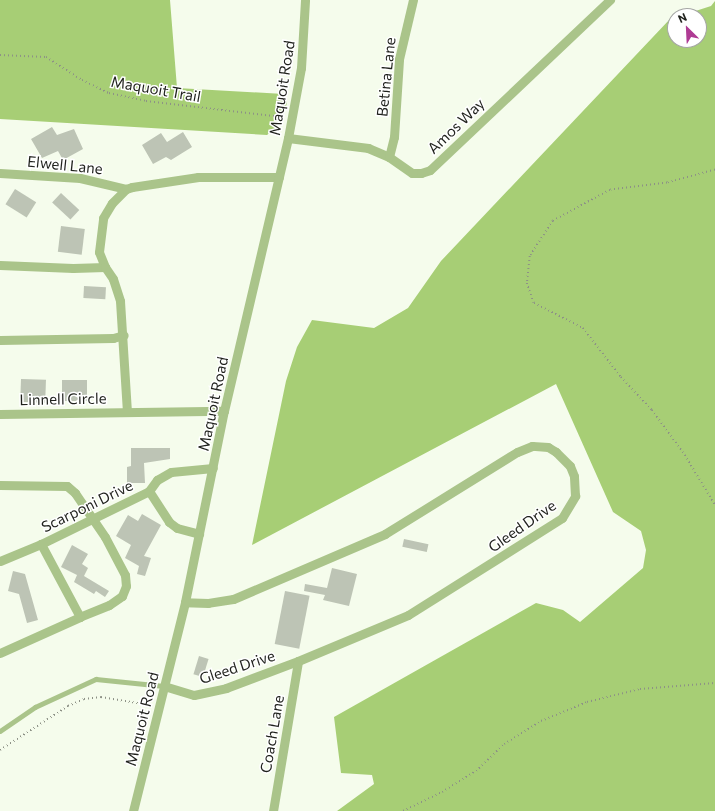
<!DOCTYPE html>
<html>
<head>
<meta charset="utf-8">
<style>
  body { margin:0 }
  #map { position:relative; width:715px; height:811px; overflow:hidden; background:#f5fcec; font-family:Commissioner,sans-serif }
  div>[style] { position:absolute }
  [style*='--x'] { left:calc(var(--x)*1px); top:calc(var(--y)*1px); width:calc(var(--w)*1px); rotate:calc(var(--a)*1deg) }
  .forest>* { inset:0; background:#a7ce75 }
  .building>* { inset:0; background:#bdc4b5; transform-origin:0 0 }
  .path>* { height:1.5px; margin-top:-0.75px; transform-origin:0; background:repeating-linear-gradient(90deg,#8d9186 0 1px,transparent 0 4px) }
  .service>* { height:4.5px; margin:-2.25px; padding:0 2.25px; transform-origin:2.25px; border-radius:2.25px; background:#aac48a }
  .minor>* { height:9px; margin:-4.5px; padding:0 4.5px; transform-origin:4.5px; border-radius:4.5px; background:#aac48a }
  span { translate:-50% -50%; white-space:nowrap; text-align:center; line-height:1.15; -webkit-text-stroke:3px #fff; paint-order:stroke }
  .street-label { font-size:15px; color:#1f211c }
  .north { position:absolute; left:667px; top:8px; width:40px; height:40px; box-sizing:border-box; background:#fff; border:1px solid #a5a6a4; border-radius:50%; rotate:336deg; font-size:11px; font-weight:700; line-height:16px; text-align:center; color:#1f211c }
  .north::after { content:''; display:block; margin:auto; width:14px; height:18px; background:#af3b94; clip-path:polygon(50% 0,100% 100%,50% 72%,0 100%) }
</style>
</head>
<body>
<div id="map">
  <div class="forest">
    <i style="clip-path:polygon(0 0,170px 0,177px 88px,284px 94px,287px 103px,281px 124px,267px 135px,0 119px)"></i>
    <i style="clip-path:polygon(715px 1px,715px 811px,337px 811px,374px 784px,372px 775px,341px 773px,334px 717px,536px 603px,563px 610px,580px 622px,643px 568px,646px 550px,641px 531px,613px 512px,556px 384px,252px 545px,286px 381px,297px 347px,312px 320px,374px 328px,408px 308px,441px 261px,670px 19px,675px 18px,675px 40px,699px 40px,699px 16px,680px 16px,711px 6px)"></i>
  </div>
  <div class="building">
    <i style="clip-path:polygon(52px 127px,57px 135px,74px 129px,83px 149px,63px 160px,58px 151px,42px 158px,31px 139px)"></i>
    <i style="clip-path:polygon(183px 132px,192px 147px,171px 160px,166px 157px,153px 164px,142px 145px,161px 133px,167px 142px)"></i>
    <i style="left:15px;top:189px;width:25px;height:18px;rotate:32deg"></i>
    <i style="left:61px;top:193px;width:25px;height:13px;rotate:43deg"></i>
    <i style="left:61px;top:226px;width:24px;height:26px;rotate:7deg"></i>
    <i style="left:84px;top:286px;width:22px;height:12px;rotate:3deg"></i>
    <i style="left:21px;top:379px;width:25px;height:23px;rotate:2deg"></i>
    <i style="left:62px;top:380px;width:25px;height:21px"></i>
    <i style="clip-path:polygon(131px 448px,170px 448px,170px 459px,144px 463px,145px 483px,127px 483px,127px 467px,131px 466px)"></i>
    <i style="clip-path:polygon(142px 514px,161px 525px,144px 556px,151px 558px,145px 576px,137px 574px,139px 566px,125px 558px,131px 545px,116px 536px,128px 515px,138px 521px)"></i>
    <i style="left:404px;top:539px;width:25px;height:8px;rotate:12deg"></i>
    <i style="clip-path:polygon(72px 545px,88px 554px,82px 564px,88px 568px,84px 576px,109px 591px,105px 597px,96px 591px,94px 594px,74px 582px,77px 575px,61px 567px)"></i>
    <i style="clip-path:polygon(332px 568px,357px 574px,349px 606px,323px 600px,325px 595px,304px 591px,305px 584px,327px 588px)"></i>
    <i style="clip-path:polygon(13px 571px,25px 574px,38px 620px,27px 623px,19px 594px,8px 591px)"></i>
    <i style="left:285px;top:591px;width:25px;height:54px;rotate:11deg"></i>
    <i style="left:199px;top:656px;width:10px;height:19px;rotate:17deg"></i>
  </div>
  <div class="path">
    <i style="--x:0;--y:55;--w:46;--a:2.5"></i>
    <i style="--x:46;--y:57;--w:43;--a:32.6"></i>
    <i style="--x:82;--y:80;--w:30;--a:26"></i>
    <i style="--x:109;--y:93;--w:38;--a:12"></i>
    <i style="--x:146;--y:101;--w:137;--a:6.7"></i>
    <i style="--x:715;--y:170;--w:50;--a:164.8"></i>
    <i style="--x:667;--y:183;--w:57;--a:173"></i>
    <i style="--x:610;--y:190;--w:65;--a:151.5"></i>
    <i style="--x:553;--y:221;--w:42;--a:123.3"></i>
    <i style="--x:530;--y:256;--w:27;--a:96"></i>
    <i style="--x:527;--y:283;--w:21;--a:71"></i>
    <i style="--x:534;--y:303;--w:55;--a:27"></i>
    <i style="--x:583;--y:328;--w:62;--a:52.2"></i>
    <i style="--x:621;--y:377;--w:45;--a:46.8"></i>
    <i style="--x:652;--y:410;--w:56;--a:53.7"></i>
    <i style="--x:685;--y:455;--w:58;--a:59"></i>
    <i style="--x:0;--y:750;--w:81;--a:-32.9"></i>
    <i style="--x:68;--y:706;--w:17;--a:-24"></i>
    <i style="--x:84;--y:699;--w:17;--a:-7"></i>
    <i style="--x:101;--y:697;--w:49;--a:9.5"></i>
    <i style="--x:403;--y:811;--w:43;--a:-26"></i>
    <i style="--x:442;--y:792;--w:40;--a:-32"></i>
    <i style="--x:476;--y:771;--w:39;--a:-44"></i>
    <i style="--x:504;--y:744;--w:44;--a:-31.9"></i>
    <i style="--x:541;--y:721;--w:50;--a:-22.4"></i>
    <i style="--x:587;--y:702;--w:55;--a:-13.8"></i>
    <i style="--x:640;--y:689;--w:75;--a:-4.6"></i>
  </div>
  <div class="service">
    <i style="--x:0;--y:731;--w:42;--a:-34.4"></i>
    <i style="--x:35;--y:707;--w:67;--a:-24.7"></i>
    <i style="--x:96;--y:679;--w:68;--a:5.9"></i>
  </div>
  <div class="minor">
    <i style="--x:288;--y:138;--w:81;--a:7.1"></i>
    <i style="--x:368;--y:148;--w:23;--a:23"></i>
    <i style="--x:389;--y:157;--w:28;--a:35"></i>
    <i style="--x:412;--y:173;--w:9;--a:0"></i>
    <i style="--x:421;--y:173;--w:9;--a:-18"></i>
    <i style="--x:430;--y:170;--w:248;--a:-43.4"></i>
    <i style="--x:389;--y:157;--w:21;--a:-76"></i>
    <i style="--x:394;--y:137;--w:78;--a:-86.3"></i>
    <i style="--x:399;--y:59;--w:61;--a:-76.7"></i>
    <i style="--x:0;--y:173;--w:80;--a:3.6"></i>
    <i style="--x:80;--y:178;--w:47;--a:13.4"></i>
    <i style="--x:0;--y:265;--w:73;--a:2.4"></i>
    <i style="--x:73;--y:268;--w:32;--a:-2"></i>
    <i style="--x:105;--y:267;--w:16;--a:-112"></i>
    <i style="--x:99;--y:252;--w:34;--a:-83"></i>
    <i style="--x:103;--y:218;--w:17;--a:-59"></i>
    <i style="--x:112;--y:203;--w:20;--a:-45"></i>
    <i style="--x:126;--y:189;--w:6;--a:-18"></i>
    <i style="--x:132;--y:187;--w:67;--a:-8.6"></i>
    <i style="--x:198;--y:177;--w:81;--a:0"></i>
    <i style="--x:105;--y:267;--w:14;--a:56"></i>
    <i style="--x:113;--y:279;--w:23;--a:72"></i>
    <i style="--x:120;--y:301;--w:111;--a:86.4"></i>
    <i style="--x:0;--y:340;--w:113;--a:-1"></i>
    <i style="--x:113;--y:338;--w:11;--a:-15"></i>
    <i style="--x:0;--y:414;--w:224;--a:-0.8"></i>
    <i style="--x:0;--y:485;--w:67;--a:0.9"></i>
    <i style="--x:67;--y:486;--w:11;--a:41"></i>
    <i style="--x:75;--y:493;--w:53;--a:55.7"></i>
    <i style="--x:105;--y:537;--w:43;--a:62.2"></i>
    <i style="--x:125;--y:575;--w:11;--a:85"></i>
    <i style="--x:126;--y:586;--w:11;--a:112"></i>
    <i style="--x:122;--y:596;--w:16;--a:145"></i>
    <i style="--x:109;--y:605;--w:31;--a:158"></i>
    <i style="--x:149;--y:491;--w:14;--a:-54"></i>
    <i style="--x:157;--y:480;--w:16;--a:-30"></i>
    <i style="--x:171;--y:472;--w:42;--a:-5.4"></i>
    <i style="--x:0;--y:561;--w:44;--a:-22.5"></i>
    <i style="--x:0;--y:653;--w:88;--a:-24.2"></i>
    <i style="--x:80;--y:617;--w:83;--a:-118.1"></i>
    <i style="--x:41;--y:544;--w:120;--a:-26.1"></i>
    <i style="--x:149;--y:491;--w:37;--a:57"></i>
    <i style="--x:169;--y:522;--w:10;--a:37"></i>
    <i style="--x:177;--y:528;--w:23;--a:15"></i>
    <i style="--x:164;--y:686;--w:31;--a:17"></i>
    <i style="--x:194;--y:695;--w:33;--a:-12"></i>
    <i style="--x:226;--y:688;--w:77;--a:-20.6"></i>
    <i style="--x:298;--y:661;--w:119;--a:-22.7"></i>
    <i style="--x:408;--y:615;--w:182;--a:-32.2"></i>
    <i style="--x:562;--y:518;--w:26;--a:-59"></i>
    <i style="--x:575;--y:496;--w:20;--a:-93"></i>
    <i style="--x:574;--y:476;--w:11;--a:-112"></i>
    <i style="--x:570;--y:466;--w:20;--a:-135"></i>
    <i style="--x:556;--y:452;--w:9;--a:-148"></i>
    <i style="--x:548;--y:447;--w:16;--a:-176"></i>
    <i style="--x:532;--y:446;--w:16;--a:158"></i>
    <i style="--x:517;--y:452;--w:155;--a:148.2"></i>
    <i style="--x:385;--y:534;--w:165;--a:156.8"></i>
    <i style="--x:233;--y:599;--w:25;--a:171"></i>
    <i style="--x:208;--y:603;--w:23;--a:-178"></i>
    <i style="--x:133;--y:811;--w:215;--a:-76"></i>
    <i style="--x:185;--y:602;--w:195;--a:-78.5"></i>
    <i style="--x:224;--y:411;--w:280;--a:-76.8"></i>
    <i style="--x:288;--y:138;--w:71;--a:-79.5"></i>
    <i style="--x:301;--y:68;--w:68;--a:-86.6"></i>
    <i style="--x:273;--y:811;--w:152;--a:-80.5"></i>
  </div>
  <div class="street-label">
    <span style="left:386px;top:77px;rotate:-84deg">Betina Lane</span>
    <span style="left:282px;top:88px;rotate:-81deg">Maquoit Road</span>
    <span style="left:156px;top:89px;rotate:10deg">Maquoit Trail</span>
    <span style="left:456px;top:126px;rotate:-44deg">Amos Way</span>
    <span style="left:65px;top:165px;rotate:6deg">Elwell Lane</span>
    <span style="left:63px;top:399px;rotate:-1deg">Linnell Circle</span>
    <span style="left:213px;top:404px;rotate:-78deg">Maquoit Road</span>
    <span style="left:87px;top:506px;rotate:-26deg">Scarponi Drive</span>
    <span style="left:522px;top:526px;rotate:-35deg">Gleed Drive</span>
    <span style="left:237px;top:667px;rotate:-18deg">Gleed Drive</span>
    <span style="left:142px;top:719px;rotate:-76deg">Maquoit Road</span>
    <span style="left:272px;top:734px;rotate:-80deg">Coach Lane</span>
  </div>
  <div class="north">N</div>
</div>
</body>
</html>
